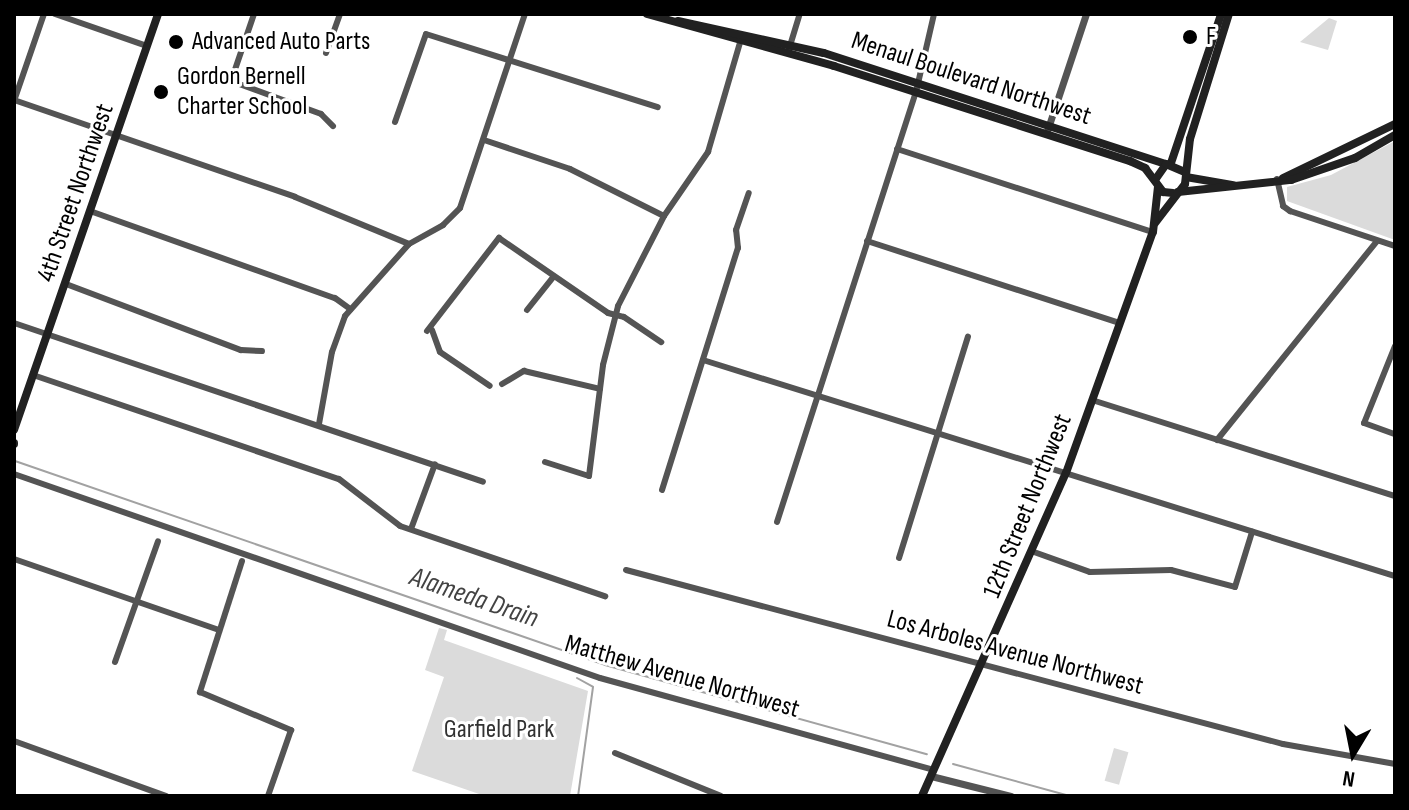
<!DOCTYPE html>
<html>
<head>
<meta charset="utf-8">
<style>
  body { margin:0 }
  #map { position:relative; width:1409px; height:810px; overflow:hidden; background:#fff; font-family:"Sofia Sans Condensed",sans-serif }
  div>[style] { position:absolute }
  [style*='--x'] { left:calc(var(--x)*1px); top:calc(var(--y)*1px); width:calc(var(--w)*1px); rotate:calc(var(--a)*1deg) }
  .green>* { inset:0; background:#dbdbdb; transform-origin:0 0 }
  .stream>* { height:2px; margin:-1px; padding:0 1px; transform-origin:1px; border-radius:1px; background:#a2a2a2 }
  .minor>* { height:6px; margin:-3px; padding:0 3px; transform-origin:3px; border-radius:3px; background:#545454 }
  .tertiary>* { height:7px; margin:-3.5px; padding:0 3.5px; transform-origin:3.5px; border-radius:3.5px; background:#545454 }
  .secondary>* { height:8px; margin:-4px; padding:0 4px; transform-origin:4px; border-radius:4px; background:#212121 }
  .dots>* { width:22px; height:22px; translate:-50% -50%; box-sizing:border-box; border:4px solid #fff; border-radius:50% }
  span { translate:-50% -50%; white-space:nowrap; text-align:center; line-height:1.15; -webkit-text-stroke:6px #fff; paint-order:stroke }
  .poi-label { font-size:26px; color:#000 }
  .left { translate:0 -50%; text-align:left }
  .street-label { font-size:26px; color:#000 }
  .park-label { font-size:26px; color:#323232 }
  .water-label { font-size:28px; color:#434343; font-style:italic }
  .frame { position:absolute; inset:0; border:16px solid #000; pointer-events:none }
  .north { position:absolute; left:1313px; top:714px; width:80px; height:80px; -webkit-text-stroke:6px #fff; paint-order:stroke; rotate:190deg; font-size:22px; font-weight:700; line-height:32px; text-align:center; color:#000 }
  .north::after { content:''; display:block; margin:auto; width:28px; height:36px; background:#000; clip-path:polygon(50% 0,100% 100%,50% 72%,0 100%) }
</style>
</head>
<body>
<div id="map">
  <div class="green">
    <i style="clip-path:polygon(1329px 18px,1337px 21px,1328px 50px,1300px 42px)"></i>
    <i style="clip-path:polygon(1395px 141px,1395px 240px,1287px 201px,1287px 187px,1331px 175px)"></i>
    <i style="clip-path:polygon(439px 628px,447px 630px,444px 640px,588px 691px,570px 796px,485px 796px,412px 771px,444px 677px,425px 670px)"></i>
    <i style="left:1114px;top:748px;width:15px;height:34px;rotate:16deg"></i>
  </div>
  <div class="stream">
    <i style="--x:15;--y:461;--w:624;--a:19.07"></i>
    <i style="--x:605;--y:665;--w:334;--a:15.5"></i>
    <i style="--x:577;--y:678;--w:18;--a:29"></i>
    <i style="--x:593;--y:687;--w:110;--a:97.8"></i>
    <i style="--x:953;--y:764;--w:121;--a:15.3"></i>
  </div>
  <div class="minor">
    <i style="--x:55;--y:14;--w:97;--a:19.2"></i>
    <i style="--x:254;--y:14;--w:71;--a:108.9"></i>
    <i style="--x:231;--y:81;--w:96;--a:20.1"></i>
    <i style="--x:321;--y:114;--w:17;--a:45"></i>
    <i style="--x:789;--y:49;--w:37;--a:-73"></i>
    <i style="--x:326;--y:53;--w:41;--a:-70.3"></i>
    <i style="--x:14;--y:100;--w:297;--a:19"></i>
    <i style="--x:295;--y:197;--w:123;--a:22.4"></i>
    <i style="--x:14;--y:101;--w:92;--a:-71"></i>
    <i style="--x:395;--y:122;--w:93;--a:-70.6"></i>
    <i style="--x:426;--y:34;--w:243;--a:17.5"></i>
    <i style="--x:484;--y:140;--w:91;--a:18.6"></i>
    <i style="--x:570;--y:169;--w:105;--a:26.6"></i>
    <i style="--x:897;--y:149;--w:269;--a:18"></i>
    <i style="--x:1277;--y:179;--w:28;--a:77"></i>
    <i style="--x:1283;--y:206;--w:9;--a:36"></i>
    <i style="--x:1290;--y:211;--w:111;--a:18.4"></i>
    <i style="--x:90;--y:211;--w:260;--a:19.6"></i>
    <i style="--x:335;--y:298;--w:19;--a:36"></i>
    <i style="--x:867;--y:241;--w:266;--a:18"></i>
    <i style="--x:66;--y:284;--w:187;--a:20.7"></i>
    <i style="--x:241;--y:350;--w:21;--a:3"></i>
    <i style="--x:527;--y:310;--w:43;--a:-51.5"></i>
    <i style="--x:14;--y:323;--w:495;--a:18.7"></i>
    <i style="--x:432;--y:330;--w:23;--a:70"></i>
    <i style="--x:440;--y:352;--w:60;--a:34.2"></i>
    <i style="--x:427;--y:331;--w:118;--a:-52.3"></i>
    <i style="--x:499;--y:238;--w:132;--a:34.5"></i>
    <i style="--x:608;--y:313;--w:16;--a:14"></i>
    <i style="--x:624;--y:317;--w:45;--a:34"></i>
    <i style="--x:1395;--y:346;--w:83;--a:111.9"></i>
    <i style="--x:1364;--y:423;--w:33;--a:20"></i>
    <i style="--x:703;--y:360;--w:725;--a:17.34"></i>
    <i style="--x:33;--y:375;--w:323;--a:18.8"></i>
    <i style="--x:339;--y:479;--w:77;--a:37.6"></i>
    <i style="--x:400;--y:526;--w:217;--a:18.9"></i>
    <i style="--x:502;--y:384;--w:26;--a:-31"></i>
    <i style="--x:524;--y:371;--w:78;--a:13.3"></i>
    <i style="--x:1092;--y:400;--w:318;--a:17.6"></i>
    <i style="--x:319;--y:424;--w:73;--a:-79.8"></i>
    <i style="--x:332;--y:352;--w:38;--a:-70"></i>
    <i style="--x:345;--y:316;--w:96;--a:-48.4"></i>
    <i style="--x:409;--y:244;--w:39;--a:-29"></i>
    <i style="--x:443;--y:225;--w:24;--a:-45"></i>
    <i style="--x:460;--y:208;--w:205;--a:-71.5"></i>
    <i style="--x:1217;--y:440;--w:255;--a:-51.2"></i>
    <i style="--x:545;--y:462;--w:46;--a:17.7"></i>
    <i style="--x:589;--y:476;--w:112;--a:-82.8"></i>
    <i style="--x:603;--y:365;--w:61;--a:-75.7"></i>
    <i style="--x:618;--y:306;--w:101;--a:-62.9"></i>
    <i style="--x:664;--y:216;--w:78;--a:-55.5"></i>
    <i style="--x:708;--y:152;--w:121;--a:-73.7"></i>
    <i style="--x:14;--y:474;--w:620;--a:19.19"></i>
    <i style="--x:600;--y:678;--w:346;--a:15.4"></i>
    <i style="--x:662;--y:490;--w:254;--a:-72.6"></i>
    <i style="--x:738;--y:248;--w:18;--a:-96"></i>
    <i style="--x:736;--y:230;--w:39;--a:-71"></i>
    <i style="--x:777;--y:522;--w:452;--a:-72.1"></i>
    <i style="--x:916;--y:92;--w:80;--a:-77"></i>
    <i style="--x:411;--y:529;--w:69;--a:-69.7"></i>
    <i style="--x:1034;--y:552;--w:59;--a:19.7"></i>
    <i style="--x:1090;--y:572;--w:81;--a:-1.4"></i>
    <i style="--x:1171;--y:570;--w:66;--a:14.9"></i>
    <i style="--x:1235;--y:587;--w:58;--a:-72.8"></i>
    <i style="--x:899;--y:558;--w:232;--a:-72.7"></i>
    <i style="--x:14;--y:559;--w:217;--a:19.1"></i>
    <i style="--x:242;--y:561;--w:138;--a:107.8"></i>
    <i style="--x:200;--y:692;--w:99;--a:22.7"></i>
    <i style="--x:291;--y:730;--w:70;--a:109.2"></i>
    <i style="--x:626;--y:570;--w:680;--a:14.83"></i>
    <i style="--x:1283;--y:744;--w:114;--a:10.1"></i>
    <i style="--x:115;--y:662;--w:128;--a:-70.4"></i>
    <i style="--x:14;--y:741;--w:162;--a:19.9"></i>
    <i style="--x:615;--y:753;--w:114;--a:22.1"></i>
  </div>
  <div class="tertiary">
    <i style="--x:1047;--y:131;--w:123;--a:-71.6"></i>
    <i style="--x:931;--y:776;--w:82;--a:14"></i>
  </div>
  <div class="secondary">
    <i style="--x:647;--y:14;--w:194;--a:15.5"></i>
    <i style="--x:834;--y:66;--w:311;--a:17.8"></i>
    <i style="--x:1130;--y:161;--w:17;--a:25"></i>
    <i style="--x:1145;--y:168;--w:30;--a:53"></i>
    <i style="--x:1163;--y:192;--w:10;--a:6"></i>
    <i style="--x:678;--y:21;--w:149;--a:12.4"></i>
    <i style="--x:824;--y:53;--w:360;--a:18"></i>
    <i style="--x:1171;--y:163;--w:157;--a:-71.4"></i>
    <i style="--x:1186;--y:177;--w:48;--a:9.7"></i>
    <i style="--x:1283;--y:178;--w:124;--a:-25.7"></i>
    <i style="--x:1155;--y:180;--w:19;--a:-55"></i>
    <i style="--x:1166;--y:164;--w:21;--a:23"></i>
    <i style="--x:1178;--y:192;--w:114;--a:-6.1"></i>
    <i style="--x:1291;--y:180;--w:68;--a:-19"></i>
    <i style="--x:1355;--y:158;--w:46;--a:-29.9"></i>
    <i style="--x:1155;--y:223;--w:49;--a:-52.4"></i>
    <i style="--x:1185;--y:184;--w:45;--a:-83.7"></i>
    <i style="--x:1190;--y:139;--w:131;--a:-72.7"></i>
    <i style="--x:14;--y:430;--w:440;--a:-70.9"></i>
    <i style="--x:14;--y:443;--w:1;--a:90"></i>
    <i style="--x:922;--y:796;--w:354;--a:-66"></i>
    <i style="--x:1066;--y:473;--w:256;--a:-70.2"></i>
    <i style="--x:1153;--y:232;--w:45;--a:-83.7"></i>
  </div>
  <div class="dots">
    <i style="left:1190px;top:37px;background:#000"></i>
    <i style="left:176px;top:42px;background:#000"></i>
    <i style="left:161px;top:92px;background:#000"></i>
  </div>
  <div class="poi-label">
    <span class="left" style="left:1206px;top:37px">F</span>
    <span class="left" style="left:192px;top:42px">Advanced Auto Parts</span>
    <span class="left" style="left:177px;top:92px">Gordon Bernell<br>Charter School</span>
  </div>
  <div class="street-label">
    <span style="left:971px;top:79px;rotate:18deg">Menaul Boulevard Northwest</span>
    <span style="left:76px;top:193px;rotate:-71deg">4th Street Northwest</span>
    <span style="left:1028px;top:506px;rotate:-68deg">12th Street Northwest</span>
    <span style="left:1015px;top:653px;rotate:15deg">Los Arboles Avenue Northwest</span>
    <span style="left:682px;top:677px;rotate:16deg">Matthew Avenue Northwest</span>
  </div>
  <div class="park-label">
    <span style="left:499px;top:730px">Garfield Park</span>
  </div>
  <div class="water-label">
    <span style="left:474px;top:598px;rotate:19deg">Alameda Drain</span>
  </div>
  <div class="frame"></div>
  <div class="north">N</div>
</div>
</body>
</html>
